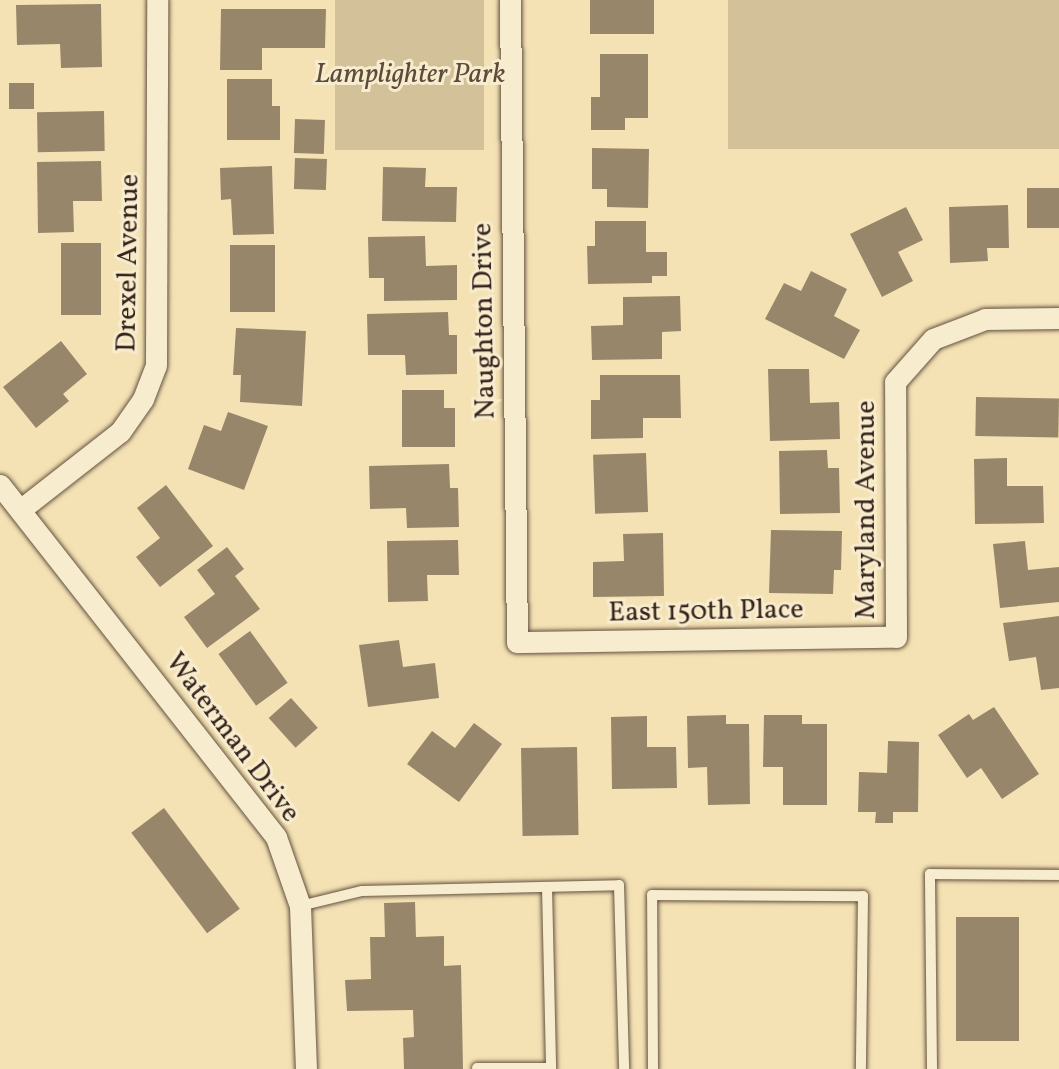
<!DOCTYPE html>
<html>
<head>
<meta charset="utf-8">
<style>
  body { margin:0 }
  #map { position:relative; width:1059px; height:1069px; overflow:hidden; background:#f4e2b4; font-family:Vollkorn,serif }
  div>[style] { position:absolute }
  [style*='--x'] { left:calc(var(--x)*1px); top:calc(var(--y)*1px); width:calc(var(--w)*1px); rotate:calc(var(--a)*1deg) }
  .green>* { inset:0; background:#d3c19a; transform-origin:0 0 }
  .building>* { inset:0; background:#98866b; transform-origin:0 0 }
  .roads { filter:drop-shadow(0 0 2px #645241) drop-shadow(0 0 2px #645241) }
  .service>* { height:10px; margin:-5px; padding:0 5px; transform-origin:5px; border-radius:5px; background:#f8ecce }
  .minor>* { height:21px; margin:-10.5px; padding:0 10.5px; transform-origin:10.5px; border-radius:10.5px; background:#f8ecce }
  span { translate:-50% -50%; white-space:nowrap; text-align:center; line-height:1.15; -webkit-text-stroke:6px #f8ecce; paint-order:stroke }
  .park-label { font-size:28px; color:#5c4a3b; font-style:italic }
  .street-label { font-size:28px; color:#34221b }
</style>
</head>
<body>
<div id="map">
  <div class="green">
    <i style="left:335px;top:0;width:149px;height:150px"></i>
    <i style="left:728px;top:0;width:331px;height:149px"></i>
  </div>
  <div class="building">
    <i style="left:590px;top:0;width:64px;height:34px"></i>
    <i style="clip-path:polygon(101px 4px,102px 67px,61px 68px,60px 44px,17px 45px,16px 5px)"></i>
    <i style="clip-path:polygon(221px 9px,326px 9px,325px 48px,262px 48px,262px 70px,220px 70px)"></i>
    <i style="clip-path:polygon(600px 54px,648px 54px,648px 118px,625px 118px,625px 130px,591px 130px,591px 97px,600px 97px)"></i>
    <i style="clip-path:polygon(227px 79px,272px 79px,272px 106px,280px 106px,280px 140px,227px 140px)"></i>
    <i style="left:9px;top:83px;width:25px;height:26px"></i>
    <i style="left:104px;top:111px;width:40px;height:67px;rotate:89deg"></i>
    <i style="left:295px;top:119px;width:30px;height:34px;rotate:2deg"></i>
    <i style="clip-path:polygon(592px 148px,649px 149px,648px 208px,607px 207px,607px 189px,592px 189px)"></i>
    <i style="left:295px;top:158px;width:32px;height:31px;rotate:2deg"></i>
    <i style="clip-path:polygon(101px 161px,102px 201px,73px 201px,74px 232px,38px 233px,37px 162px)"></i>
    <i style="clip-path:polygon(272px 166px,274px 234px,233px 235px,231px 199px,221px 200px,220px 168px)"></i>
    <i style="clip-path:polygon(383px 167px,426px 168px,425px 187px,457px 187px,456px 222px,382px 221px)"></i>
    <i style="left:1027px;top:188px;width:32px;height:40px"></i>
    <i style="clip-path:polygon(1008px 205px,1009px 248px,987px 248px,988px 261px,950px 263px,949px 207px)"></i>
    <i style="clip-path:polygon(906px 207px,923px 240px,898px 252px,913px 281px,882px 297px,850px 234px)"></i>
    <i style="clip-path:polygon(595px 221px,646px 221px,646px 252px,667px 252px,667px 276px,652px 276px,652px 283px,588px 284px,587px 246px,595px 246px)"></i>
    <i style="clip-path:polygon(425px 236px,426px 266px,457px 265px,457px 300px,384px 301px,384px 278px,369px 278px,368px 237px)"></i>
    <i style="left:61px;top:243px;width:40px;height:72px"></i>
    <i style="left:230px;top:245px;width:45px;height:67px"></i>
    <i style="clip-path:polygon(811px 271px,847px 289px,834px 316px,860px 330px,844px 359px,765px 319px,784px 283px,801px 291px)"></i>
    <i style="clip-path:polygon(680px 296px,681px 331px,662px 332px,662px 359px,592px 360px,591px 326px,623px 325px,623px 297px)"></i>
    <i style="clip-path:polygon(448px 312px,449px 335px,457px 335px,457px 374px,406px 375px,405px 355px,368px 355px,367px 314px)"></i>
    <i style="clip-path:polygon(236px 328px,306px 331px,302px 406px,240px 402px,241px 375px,233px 375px)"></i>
    <i style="clip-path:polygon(61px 341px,87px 374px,63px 394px,69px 401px,36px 428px,3px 387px)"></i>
    <i style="clip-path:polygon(768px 369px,809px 369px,810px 403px,839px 402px,840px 439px,770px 441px)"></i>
    <i style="clip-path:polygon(600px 375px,680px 375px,681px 418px,643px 418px,643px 438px,591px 439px,591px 400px,600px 400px)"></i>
    <i style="clip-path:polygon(402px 390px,444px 390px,444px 408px,455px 408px,455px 447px,402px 447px)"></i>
    <i style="left:976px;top:397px;width:83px;height:39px;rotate:1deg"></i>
    <i style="clip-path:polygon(228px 412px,268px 426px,244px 490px,188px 469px,204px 425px,221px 431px)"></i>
    <i style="clip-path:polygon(827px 450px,828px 468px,839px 468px,840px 513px,780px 514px,779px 451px)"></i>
    <i style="left:646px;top:453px;width:59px;height:53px;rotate:88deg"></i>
    <i style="clip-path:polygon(1007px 458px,1007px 486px,1043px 486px,1044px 523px,975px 524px,974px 459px)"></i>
    <i style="clip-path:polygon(449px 464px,450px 488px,458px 488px,459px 527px,407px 528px,406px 508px,370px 509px,369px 466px)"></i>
    <i style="clip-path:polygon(166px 485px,213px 546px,160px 587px,136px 557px,160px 538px,137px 508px)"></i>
    <i style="clip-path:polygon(771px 530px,842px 531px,841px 570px,834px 570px,833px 594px,769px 593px)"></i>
    <i style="clip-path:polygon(663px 533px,664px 596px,593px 597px,593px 562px,624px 561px,623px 534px)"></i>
    <i style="clip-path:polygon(458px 540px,459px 575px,427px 575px,428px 601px,388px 602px,387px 541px)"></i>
    <i style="clip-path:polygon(1025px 541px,1028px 570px,1059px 567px,1059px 602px,1000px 608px,993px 544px)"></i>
    <i style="clip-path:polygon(227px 547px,244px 569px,235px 576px,260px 609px,207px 648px,184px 617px,215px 594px,197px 570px)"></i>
    <i style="clip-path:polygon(1059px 616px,1059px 688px,1041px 690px,1036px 657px,1009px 661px,1003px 623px)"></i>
    <i style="left:250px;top:631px;width:64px;height:39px;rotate:54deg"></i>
    <i style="clip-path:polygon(399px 640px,403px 667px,435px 663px,439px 698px,368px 707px,359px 645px)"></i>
    <i style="left:291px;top:698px;width:40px;height:30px;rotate:48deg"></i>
    <i style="clip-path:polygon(994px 707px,1039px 774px,1002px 799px,981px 768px,967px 778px,938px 735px,969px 714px,973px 720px)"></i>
    <i style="clip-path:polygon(726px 715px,726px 724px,749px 724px,750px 804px,708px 805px,707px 767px,688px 768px,687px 716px)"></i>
    <i style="clip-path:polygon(764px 715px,802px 715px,802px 724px,827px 724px,827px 805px,783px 805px,783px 767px,763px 767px)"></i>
    <i style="clip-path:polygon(647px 716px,647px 747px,676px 747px,677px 788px,612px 789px,611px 717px)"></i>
    <i style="clip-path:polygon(474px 723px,502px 744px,459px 802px,407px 764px,432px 731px,455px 748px)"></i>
    <i style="clip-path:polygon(888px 741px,919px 742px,918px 812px,893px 812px,893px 823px,875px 823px,876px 812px,858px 812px,859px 772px,887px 773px)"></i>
    <i style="left:577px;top:747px;width:88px;height:56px;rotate:89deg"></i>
    <i style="left:164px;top:808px;width:126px;height:41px;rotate:53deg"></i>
    <i style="clip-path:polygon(415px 902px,416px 937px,444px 936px,444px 966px,461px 965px,463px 1069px,404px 1069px,403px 1038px,414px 1037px,413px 1010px,347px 1011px,345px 980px,371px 979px,370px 937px,385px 937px,384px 903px)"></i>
    <i style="left:956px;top:917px;width:63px;height:124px"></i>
  </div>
  <div class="roads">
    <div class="service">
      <i style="--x:547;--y:887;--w:182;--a:88.7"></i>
      <i style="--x:300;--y:906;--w:64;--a:-13.6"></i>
      <i style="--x:362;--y:891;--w:257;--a:-1.3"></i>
      <i style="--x:619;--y:885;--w:184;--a:88.4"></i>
      <i style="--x:477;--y:1068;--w:74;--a:0"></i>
      <i style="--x:653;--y:1069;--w:174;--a:-90.3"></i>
      <i style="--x:652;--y:895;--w:211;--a:0.3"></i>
      <i style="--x:863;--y:896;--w:173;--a:90.7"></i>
      <i style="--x:932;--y:1069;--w:195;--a:-90.6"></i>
      <i style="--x:930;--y:874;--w:129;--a:0.4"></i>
    </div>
    <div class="minor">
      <i style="--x:510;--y:0;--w:642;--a:89.38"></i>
      <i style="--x:517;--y:642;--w:379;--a:-0.8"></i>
      <i style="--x:896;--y:637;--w:255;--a:-90.2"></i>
      <i style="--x:895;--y:382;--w:57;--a:-48.5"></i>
      <i style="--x:933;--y:339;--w:56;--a:-21"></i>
      <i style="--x:985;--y:319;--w:74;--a:-0.8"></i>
      <i style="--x:0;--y:485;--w:447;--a:51.9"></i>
      <i style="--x:276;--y:837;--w:73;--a:70.8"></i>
      <i style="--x:300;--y:906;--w:163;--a:87.9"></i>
      <i style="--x:20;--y:510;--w:127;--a:-38"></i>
      <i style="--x:120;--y:432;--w:40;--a:-55.1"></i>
      <i style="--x:143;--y:399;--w:36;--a:-69"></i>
      <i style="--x:156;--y:365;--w:365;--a:-89.8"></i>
    </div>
  </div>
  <div class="park-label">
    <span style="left:410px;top:75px">Lamplighter Park</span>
  </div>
  <div class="street-label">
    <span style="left:129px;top:263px;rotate:-89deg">Drexel Avenue</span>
    <span style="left:485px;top:321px;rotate:-91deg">Naughton Drive</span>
    <span style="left:867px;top:510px;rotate:-90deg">Maryland Avenue</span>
    <span style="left:706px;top:612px;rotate:-1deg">East 150th Place</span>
    <span style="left:232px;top:738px;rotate:53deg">Waterman Drive</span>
  </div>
</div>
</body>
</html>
